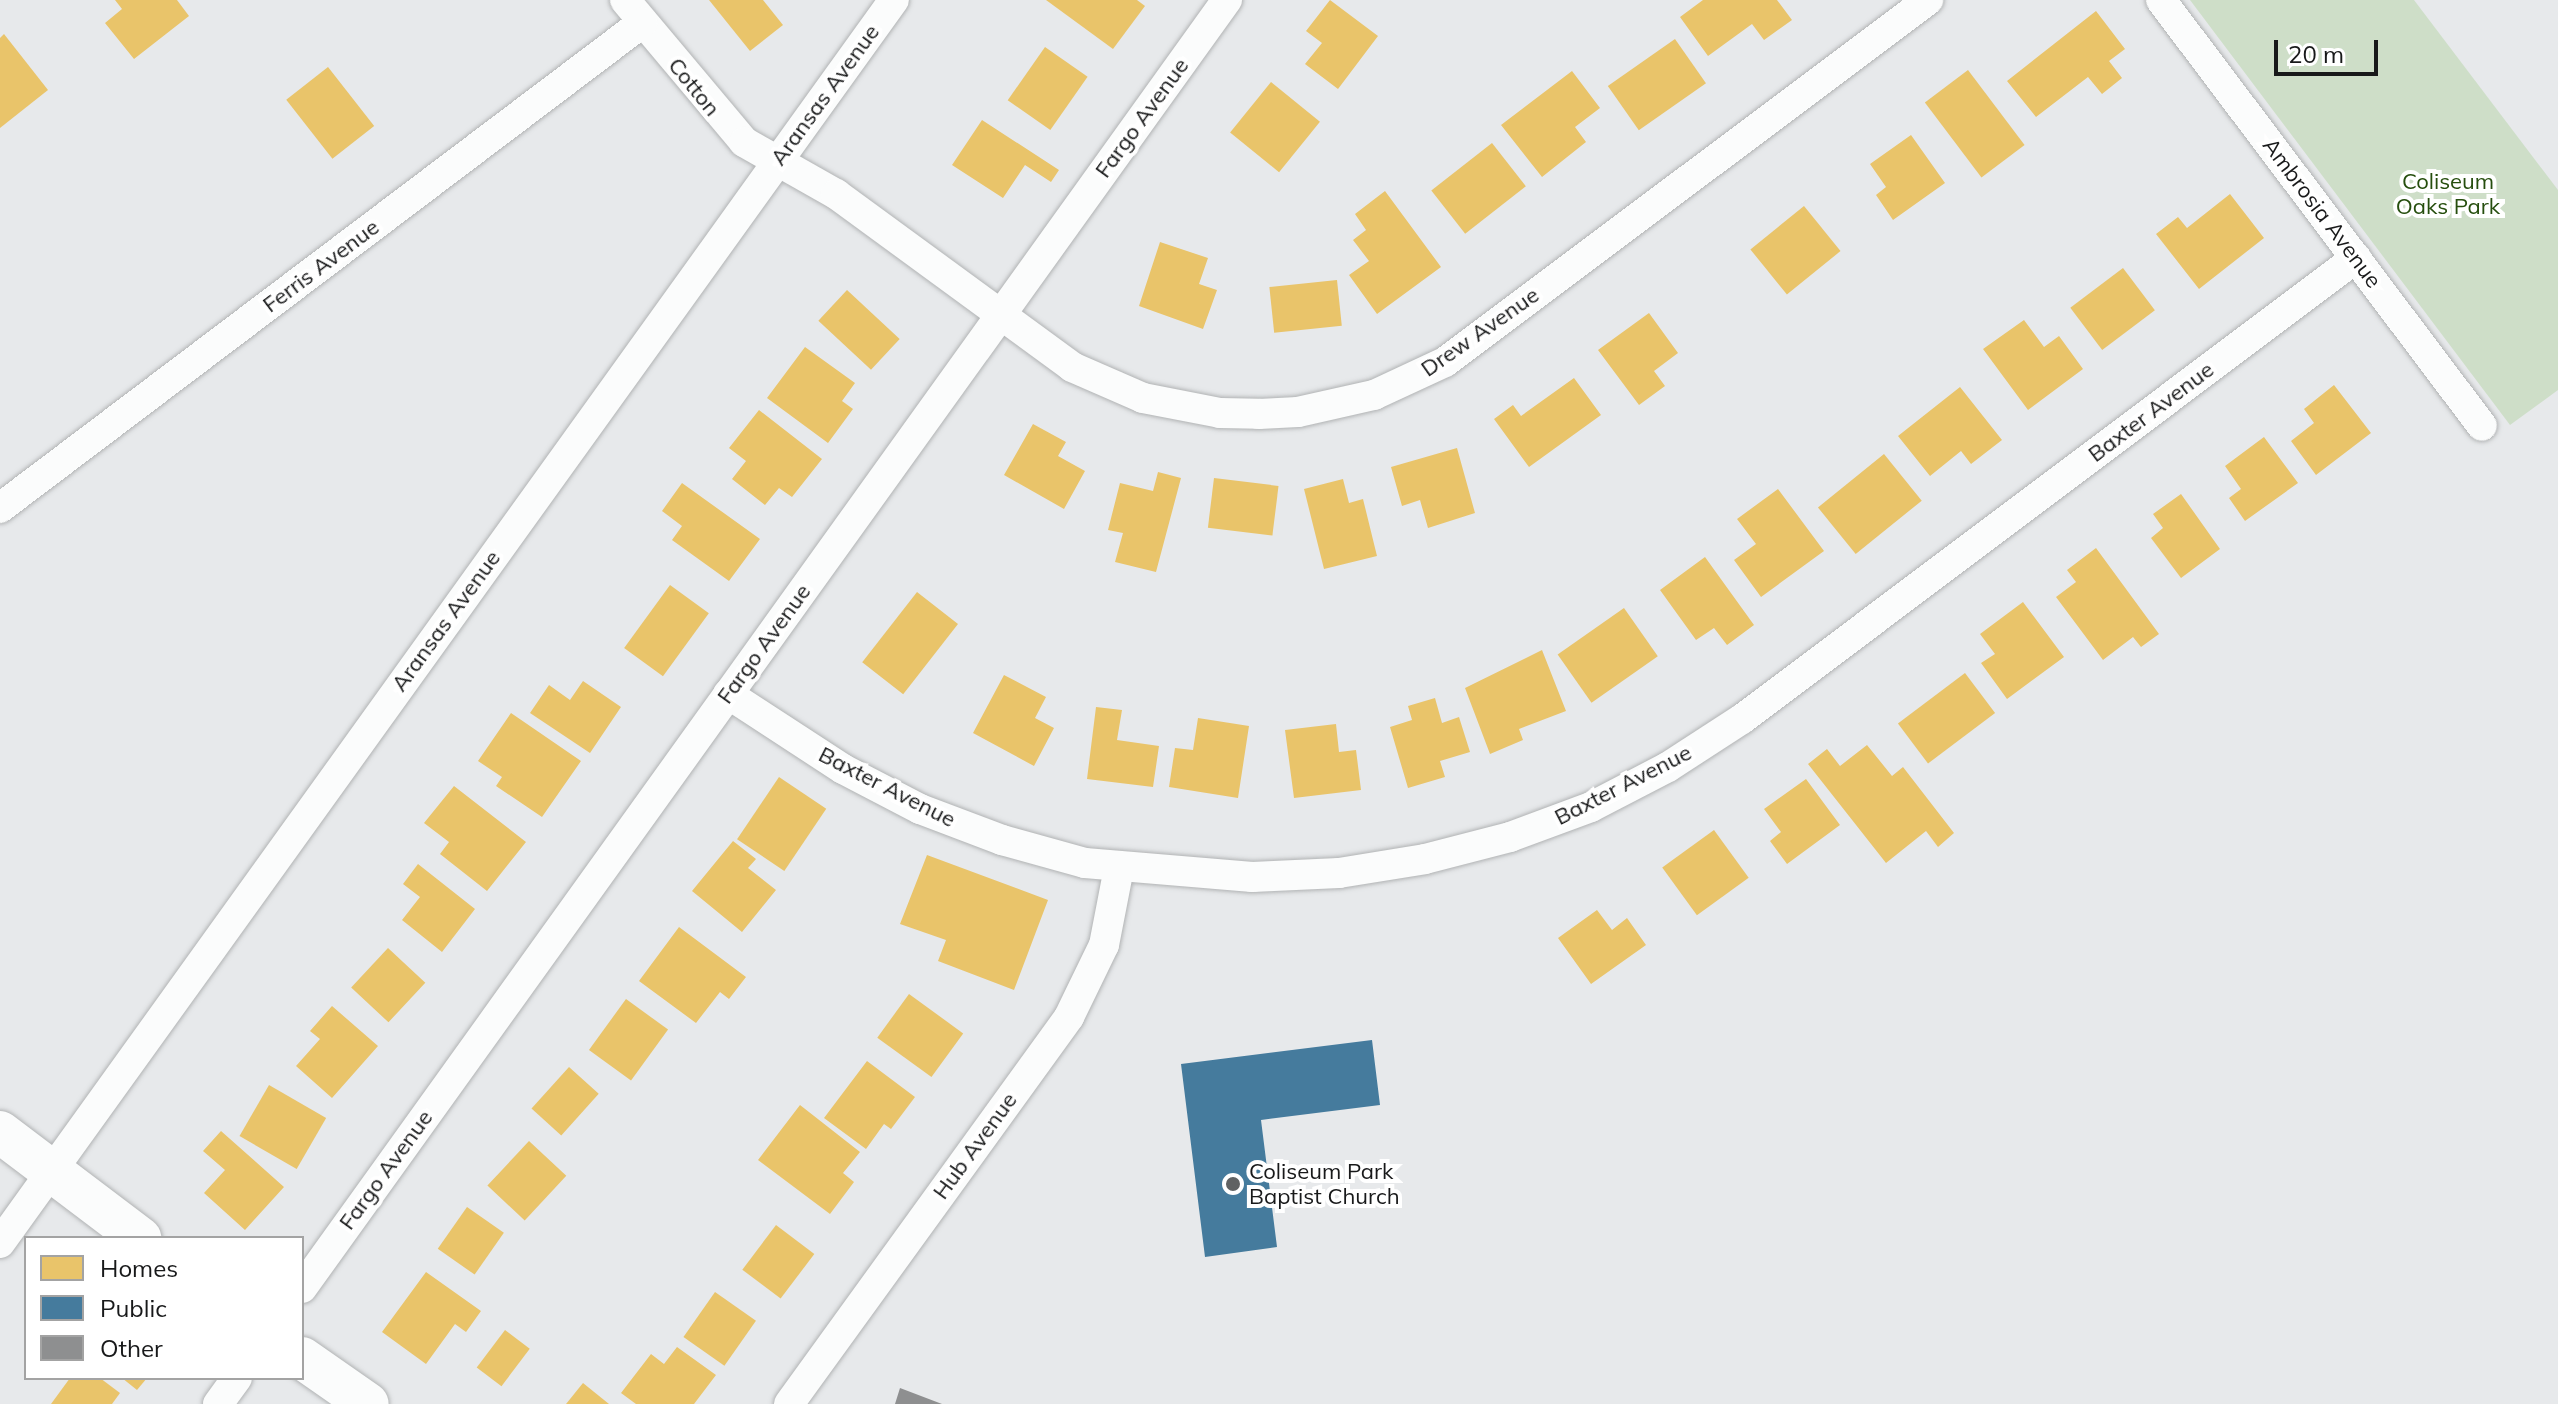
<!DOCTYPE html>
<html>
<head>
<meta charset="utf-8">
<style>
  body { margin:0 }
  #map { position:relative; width:2558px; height:1404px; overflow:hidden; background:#e7e9eb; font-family:Mulish,sans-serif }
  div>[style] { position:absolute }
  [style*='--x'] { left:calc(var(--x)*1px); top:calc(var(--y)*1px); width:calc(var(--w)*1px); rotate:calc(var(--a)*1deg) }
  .green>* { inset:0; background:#cedec8 }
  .homes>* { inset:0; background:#e9c46a; transform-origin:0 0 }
  .public>* { inset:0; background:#457b9d }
  .building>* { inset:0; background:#8e8f90 }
  .roads { filter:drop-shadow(0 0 2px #b1b3b4) drop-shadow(0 0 2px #b1b3b4) }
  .street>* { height:30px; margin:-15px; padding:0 15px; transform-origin:15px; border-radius:15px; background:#fbfcfc }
  .secondary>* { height:42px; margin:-21px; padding:0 21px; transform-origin:21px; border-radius:21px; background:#fbfcfc }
  .dots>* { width:22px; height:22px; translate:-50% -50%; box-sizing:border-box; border:4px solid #fff; border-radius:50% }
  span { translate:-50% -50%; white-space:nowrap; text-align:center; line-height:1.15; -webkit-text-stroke:8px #fff; paint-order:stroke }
  .street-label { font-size:22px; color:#18191a }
  .park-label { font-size:22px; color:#264e0e }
  .poi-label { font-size:22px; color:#18191a }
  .left { translate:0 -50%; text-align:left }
  .legend { position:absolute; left:24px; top:1236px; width:280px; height:144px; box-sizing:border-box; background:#fff; border:2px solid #a3a3a3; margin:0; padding:10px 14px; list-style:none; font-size:24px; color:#18191a }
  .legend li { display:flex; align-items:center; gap:16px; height:40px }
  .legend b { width:40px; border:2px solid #a3a3a3 }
  .scale { position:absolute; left:2274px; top:40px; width:104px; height:36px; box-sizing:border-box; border:4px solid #18191a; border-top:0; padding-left:10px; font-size:24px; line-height:28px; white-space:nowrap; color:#18191a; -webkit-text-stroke:6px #fff; paint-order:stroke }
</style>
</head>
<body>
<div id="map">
  <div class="green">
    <i style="clip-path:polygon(2190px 0,2414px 0,2558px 190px,2558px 390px,2510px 425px)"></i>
  </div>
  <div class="homes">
    <i style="clip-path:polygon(115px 0,177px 0,189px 16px,134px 59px,105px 23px,122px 9px)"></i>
    <i style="clip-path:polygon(709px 0,763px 0,783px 25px,750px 51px)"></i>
    <i style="clip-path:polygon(1046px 0,1137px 0,1145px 6px,1113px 49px)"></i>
    <i style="clip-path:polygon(1330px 0,1378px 36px,1338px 89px,1305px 64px,1322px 43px,1306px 31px)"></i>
    <i style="clip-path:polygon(1703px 0,1777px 0,1792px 20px,1764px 40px,1752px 24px,1708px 56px,1680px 17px)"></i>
    <i style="clip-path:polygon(2096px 11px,2125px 49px,2109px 61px,2122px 78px,2102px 94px,2088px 77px,2036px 117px,2007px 81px)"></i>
    <i style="clip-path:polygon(4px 34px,48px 90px,0 128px,0 38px)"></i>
    <i style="left:1675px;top:39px;width:54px;height:82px;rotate:55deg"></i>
    <i style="left:1045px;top:47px;width:52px;height:65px;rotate:35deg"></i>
    <i style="left:328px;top:67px;width:75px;height:53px;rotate:52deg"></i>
    <i style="left:1968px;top:70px;width:94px;height:54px;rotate:53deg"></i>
    <i style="clip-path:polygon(1572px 71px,1600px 108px,1575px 127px,1586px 142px,1542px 177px,1501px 125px)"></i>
    <i style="left:1271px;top:82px;width:63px;height:65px;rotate:39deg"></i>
    <i style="clip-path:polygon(982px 120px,1059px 170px,1051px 182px,1025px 165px,1003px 198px,952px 165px)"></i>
    <i style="clip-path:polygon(1911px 135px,1945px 183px,1893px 220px,1876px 195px,1886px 187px,1870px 164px)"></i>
    <i style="left:1492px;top:143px;width:55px;height:77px;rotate:52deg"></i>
    <i style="clip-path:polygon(1385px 191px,1441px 267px,1377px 314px,1349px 275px,1369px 261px,1353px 240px,1366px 230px,1355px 214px)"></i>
    <i style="clip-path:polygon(2230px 194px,2264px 238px,2199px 289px,2156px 234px,2178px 217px,2187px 228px)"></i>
    <i style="left:1804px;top:206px;width:58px;height:69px;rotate:51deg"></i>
    <i style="clip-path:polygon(1160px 242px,1208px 258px,1199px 284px,1217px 290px,1203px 329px,1139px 306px)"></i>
    <i style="left:2123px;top:268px;width:53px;height:66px;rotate:53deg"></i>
    <i style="left:1337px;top:280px;width:46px;height:68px;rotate:84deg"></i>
    <i style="left:847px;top:290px;width:72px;height:42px;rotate:43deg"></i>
    <i style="clip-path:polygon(1649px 313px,1678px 353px,1654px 371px,1665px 386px,1639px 405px,1598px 350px)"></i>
    <i style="clip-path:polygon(2024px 320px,2044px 347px,2059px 336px,2083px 369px,2028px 410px,1983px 349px)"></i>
    <i style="clip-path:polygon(805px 347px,855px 383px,842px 401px,853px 409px,828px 443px,767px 398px)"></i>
    <i style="clip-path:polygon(1574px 378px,1601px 415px,1529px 467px,1494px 419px,1513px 405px,1521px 416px)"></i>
    <i style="clip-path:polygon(2334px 385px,2371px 433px,2316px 475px,2291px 441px,2314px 423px,2304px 409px)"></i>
    <i style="clip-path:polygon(1960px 387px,2002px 440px,1971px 464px,1961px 451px,1930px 476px,1898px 436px)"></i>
    <i style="clip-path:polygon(759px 410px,822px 459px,792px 497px,779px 488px,765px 505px,732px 479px,746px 461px,729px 448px)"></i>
    <i style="clip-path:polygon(1033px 424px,1066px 442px,1058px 456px,1085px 471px,1064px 509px,1004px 475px)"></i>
    <i style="clip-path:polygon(2264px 437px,2298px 483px,2245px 521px,2229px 498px,2241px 489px,2225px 466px)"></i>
    <i style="clip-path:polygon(1457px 448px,1475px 513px,1428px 528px,1420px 500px,1402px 506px,1391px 467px)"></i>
    <i style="left:1884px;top:454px;width:60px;height:85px;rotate:51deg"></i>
    <i style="clip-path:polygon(1158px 472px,1181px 478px,1156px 572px,1115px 562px,1123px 533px,1108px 530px,1120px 483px,1153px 491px)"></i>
    <i style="left:1214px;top:478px;width:65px;height:50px;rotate:7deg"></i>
    <i style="clip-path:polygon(1343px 479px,1349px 503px,1363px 499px,1377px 556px,1324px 569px,1304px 489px)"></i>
    <i style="clip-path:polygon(682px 483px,760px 539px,729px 581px,672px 540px,682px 526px,662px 511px)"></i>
    <i style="clip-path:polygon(1778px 489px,1824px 551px,1761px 597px,1734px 560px,1756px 544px,1737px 519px)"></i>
    <i style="clip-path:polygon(2181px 494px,2220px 549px,2181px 578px,2151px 538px,2163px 528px,2153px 514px)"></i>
    <i style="clip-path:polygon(2096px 548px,2159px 634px,2141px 647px,2133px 637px,2103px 660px,2056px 597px,2076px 582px,2067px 570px)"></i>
    <i style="clip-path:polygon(1705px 557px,1754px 625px,1727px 645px,1714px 628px,1696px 640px,1660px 590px)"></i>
    <i style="left:670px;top:585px;width:48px;height:78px;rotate:36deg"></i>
    <i style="left:917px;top:592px;width:52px;height:89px;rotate:38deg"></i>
    <i style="clip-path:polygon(2023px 602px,2064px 657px,2007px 699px,1981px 663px,1995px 654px,1980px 634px)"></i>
    <i style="left:1624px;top:608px;width:59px;height:81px;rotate:55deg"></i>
    <i style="clip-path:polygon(1542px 650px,1566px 711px,1519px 729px,1523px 740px,1490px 754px,1465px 688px)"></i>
    <i style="left:1965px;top:673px;width:50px;height:84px;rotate:53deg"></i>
    <i style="clip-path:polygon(1004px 675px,1046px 697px,1035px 718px,1054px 728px,1034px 766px,973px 733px)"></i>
    <i style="clip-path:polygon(583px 681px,621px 707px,590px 753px,530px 713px,549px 685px,570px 700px)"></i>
    <i style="clip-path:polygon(1435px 698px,1442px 723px,1459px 717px,1470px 752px,1440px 761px,1445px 777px,1408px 788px,1390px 727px,1412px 720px,1408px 706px)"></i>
    <i style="clip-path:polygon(1096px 707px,1122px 710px,1117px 740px,1159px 746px,1153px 787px,1087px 779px)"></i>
    <i style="clip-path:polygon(511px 713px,581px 761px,542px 817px,496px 786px,502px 777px,478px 761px)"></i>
    <i style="clip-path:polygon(1198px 718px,1249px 726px,1238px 798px,1169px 787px,1175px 748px,1193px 750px)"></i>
    <i style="clip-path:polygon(1336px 724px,1339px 752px,1356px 750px,1361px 790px,1294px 798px,1285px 730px)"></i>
    <i style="clip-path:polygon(1867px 745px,1892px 776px,1903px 767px,1954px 833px,1938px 847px,1926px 831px,1886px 863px,1808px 764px,1827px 749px,1840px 766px)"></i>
    <i style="left:779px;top:777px;width:57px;height:75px;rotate:34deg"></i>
    <i style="clip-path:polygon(1806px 779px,1840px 825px,1787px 864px,1770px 841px,1781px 832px,1764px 809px)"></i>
    <i style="clip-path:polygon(454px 786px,526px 842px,487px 891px,440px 854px,449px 842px,424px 823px)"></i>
    <i style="left:1714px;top:830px;width:59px;height:64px;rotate:54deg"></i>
    <i style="clip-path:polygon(733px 841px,756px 859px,748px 868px,776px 890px,742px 932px,692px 891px)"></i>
    <i style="clip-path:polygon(927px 855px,1048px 900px,1014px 990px,938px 961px,946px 940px,900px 924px)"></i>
    <i style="clip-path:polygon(418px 864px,475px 909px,442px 952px,402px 920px,420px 897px,403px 884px)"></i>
    <i style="clip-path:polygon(1597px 910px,1612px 930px,1627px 918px,1646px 945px,1591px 984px,1558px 938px)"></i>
    <i style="clip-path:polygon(679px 927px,746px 977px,729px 999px,720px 992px,696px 1023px,639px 981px)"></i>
    <i style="left:388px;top:948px;width:51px;height:54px;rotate:43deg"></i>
    <i style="left:909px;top:994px;width:67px;height:54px;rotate:36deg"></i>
    <i style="left:626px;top:999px;width:52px;height:63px;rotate:36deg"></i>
    <i style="clip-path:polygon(332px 1006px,378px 1046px,332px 1098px,296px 1066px,320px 1039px,310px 1031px)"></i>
    <i style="clip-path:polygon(867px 1061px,915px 1097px,891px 1129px,884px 1124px,866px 1149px,824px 1118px)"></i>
    <i style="left:569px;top:1067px;width:40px;height:56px;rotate:42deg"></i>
    <i style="left:269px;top:1085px;width:66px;height:59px;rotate:30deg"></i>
    <i style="clip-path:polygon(800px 1105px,860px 1152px,843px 1173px,854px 1182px,830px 1214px,758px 1160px)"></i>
    <i style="clip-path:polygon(221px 1131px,284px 1187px,245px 1230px,204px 1193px,225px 1170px,203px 1151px)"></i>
    <i style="left:529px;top:1141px;width:51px;height:61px;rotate:43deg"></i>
    <i style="left:467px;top:1207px;width:45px;height:51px;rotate:35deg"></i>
    <i style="left:776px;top:1225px;width:48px;height:56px;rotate:37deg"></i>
    <i style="clip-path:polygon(426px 1272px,481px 1311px,466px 1332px,455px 1324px,426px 1364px,382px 1332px)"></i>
    <i style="left:715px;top:1292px;width:50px;height:55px;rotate:35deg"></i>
    <i style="left:505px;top:1330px;width:31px;height:47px;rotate:37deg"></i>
    <i style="clip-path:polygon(677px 1347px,716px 1375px,694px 1404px,636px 1404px,621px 1393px,651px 1354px,664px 1364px)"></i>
    <i style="clip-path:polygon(70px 1378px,100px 1378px,120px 1393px,112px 1404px,51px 1404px)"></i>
    <i style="clip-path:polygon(122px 1378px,147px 1378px,137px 1390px)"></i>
    <i style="clip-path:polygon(583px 1383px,609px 1404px,566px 1404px)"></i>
  </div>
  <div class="public">
    <i style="clip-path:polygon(1372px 1040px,1380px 1105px,1261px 1120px,1277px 1247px,1205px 1257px,1181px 1064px)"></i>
  </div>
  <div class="building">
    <i style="clip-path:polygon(900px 1388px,942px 1404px,895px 1404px)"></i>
  </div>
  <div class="roads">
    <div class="street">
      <i style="--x:625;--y:0;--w:185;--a:50"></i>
      <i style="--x:744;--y:142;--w:106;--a:29.5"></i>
      <i style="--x:836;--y:194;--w:293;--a:36.2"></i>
      <i style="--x:1072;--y:367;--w:77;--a:23.6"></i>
      <i style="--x:1143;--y:398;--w:78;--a:11"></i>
      <i style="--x:1220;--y:413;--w:39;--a:1"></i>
      <i style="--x:1259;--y:414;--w:39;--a:-3"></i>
      <i style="--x:1298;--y:412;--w:78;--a:-12.6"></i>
      <i style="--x:1374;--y:395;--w:78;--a:-24.9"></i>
      <i style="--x:1445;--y:362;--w:604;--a:-36.85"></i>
      <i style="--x:2161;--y:0;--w:533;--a:53"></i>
      <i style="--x:0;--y:508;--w:805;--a:-37.07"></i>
      <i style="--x:728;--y:694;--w:137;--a:33.1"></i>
      <i style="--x:843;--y:769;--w:87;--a:27.5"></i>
      <i style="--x:920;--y:809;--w:88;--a:20.7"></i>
      <i style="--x:1002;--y:840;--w:86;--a:15.5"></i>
      <i style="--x:1085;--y:863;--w:168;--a:4.8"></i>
      <i style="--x:1252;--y:877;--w:87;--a:-2.6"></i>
      <i style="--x:1339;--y:873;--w:87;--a:-9.2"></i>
      <i style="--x:1425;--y:859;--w:88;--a:-14.5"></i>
      <i style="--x:1510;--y:837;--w:86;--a:-20.3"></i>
      <i style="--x:1591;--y:807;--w:87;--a:-27.5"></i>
      <i style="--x:1668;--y:767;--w:88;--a:-33"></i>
      <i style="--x:1742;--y:719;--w:768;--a:-36.9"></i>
      <i style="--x:0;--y:1243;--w:1531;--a:-54.28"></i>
      <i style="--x:302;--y:1288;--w:1586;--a:-54.32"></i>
      <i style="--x:218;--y:1404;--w:32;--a:-54"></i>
      <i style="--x:789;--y:1404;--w:478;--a:-54.1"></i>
      <i style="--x:1069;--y:1017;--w:80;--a:-64.1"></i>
      <i style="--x:1104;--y:945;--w:78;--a:-79"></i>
    </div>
    <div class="secondary">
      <i style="--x:0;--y:1132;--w:176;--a:37.1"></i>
      <i style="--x:302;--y:1358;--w:80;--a:34.9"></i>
    </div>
  </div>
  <div class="dots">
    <i style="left:1233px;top:1184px;background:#606263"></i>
  </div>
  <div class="street-label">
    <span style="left:694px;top:87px;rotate:51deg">Cotton</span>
    <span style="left:825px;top:95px;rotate:-54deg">Aransas Avenue</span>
    <span style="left:1142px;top:118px;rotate:-54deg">Fargo Avenue</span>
    <span style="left:2322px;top:213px;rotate:53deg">Ambrosia Avenue</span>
    <span style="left:321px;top:266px;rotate:-37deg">Ferris Avenue</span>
    <span style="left:1480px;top:332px;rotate:-35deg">Drew Avenue</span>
    <span style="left:2151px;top:412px;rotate:-37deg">Baxter Avenue</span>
    <span style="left:446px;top:621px;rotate:-54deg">Aransas Avenue</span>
    <span style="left:764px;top:644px;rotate:-54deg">Fargo Avenue</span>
    <span style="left:1623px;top:785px;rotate:-27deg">Baxter Avenue</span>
    <span style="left:887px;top:787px;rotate:27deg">Baxter Avenue</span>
    <span style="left:975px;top:1146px;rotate:-54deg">Hub Avenue</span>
    <span style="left:386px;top:1170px;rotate:-54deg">Fargo Avenue</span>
  </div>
  <div class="park-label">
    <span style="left:2448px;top:194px">Coliseum<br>Oaks Park</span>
  </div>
  <div class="poi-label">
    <span class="left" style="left:1249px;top:1184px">Coliseum Park<br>Baptist Church</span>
  </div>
  <ul class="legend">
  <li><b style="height:22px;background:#e9c46a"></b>Homes</li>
  <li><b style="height:22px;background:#457b9d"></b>Public</li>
  <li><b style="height:22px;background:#8e8f90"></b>Other</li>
  </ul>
  <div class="scale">20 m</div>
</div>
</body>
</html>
